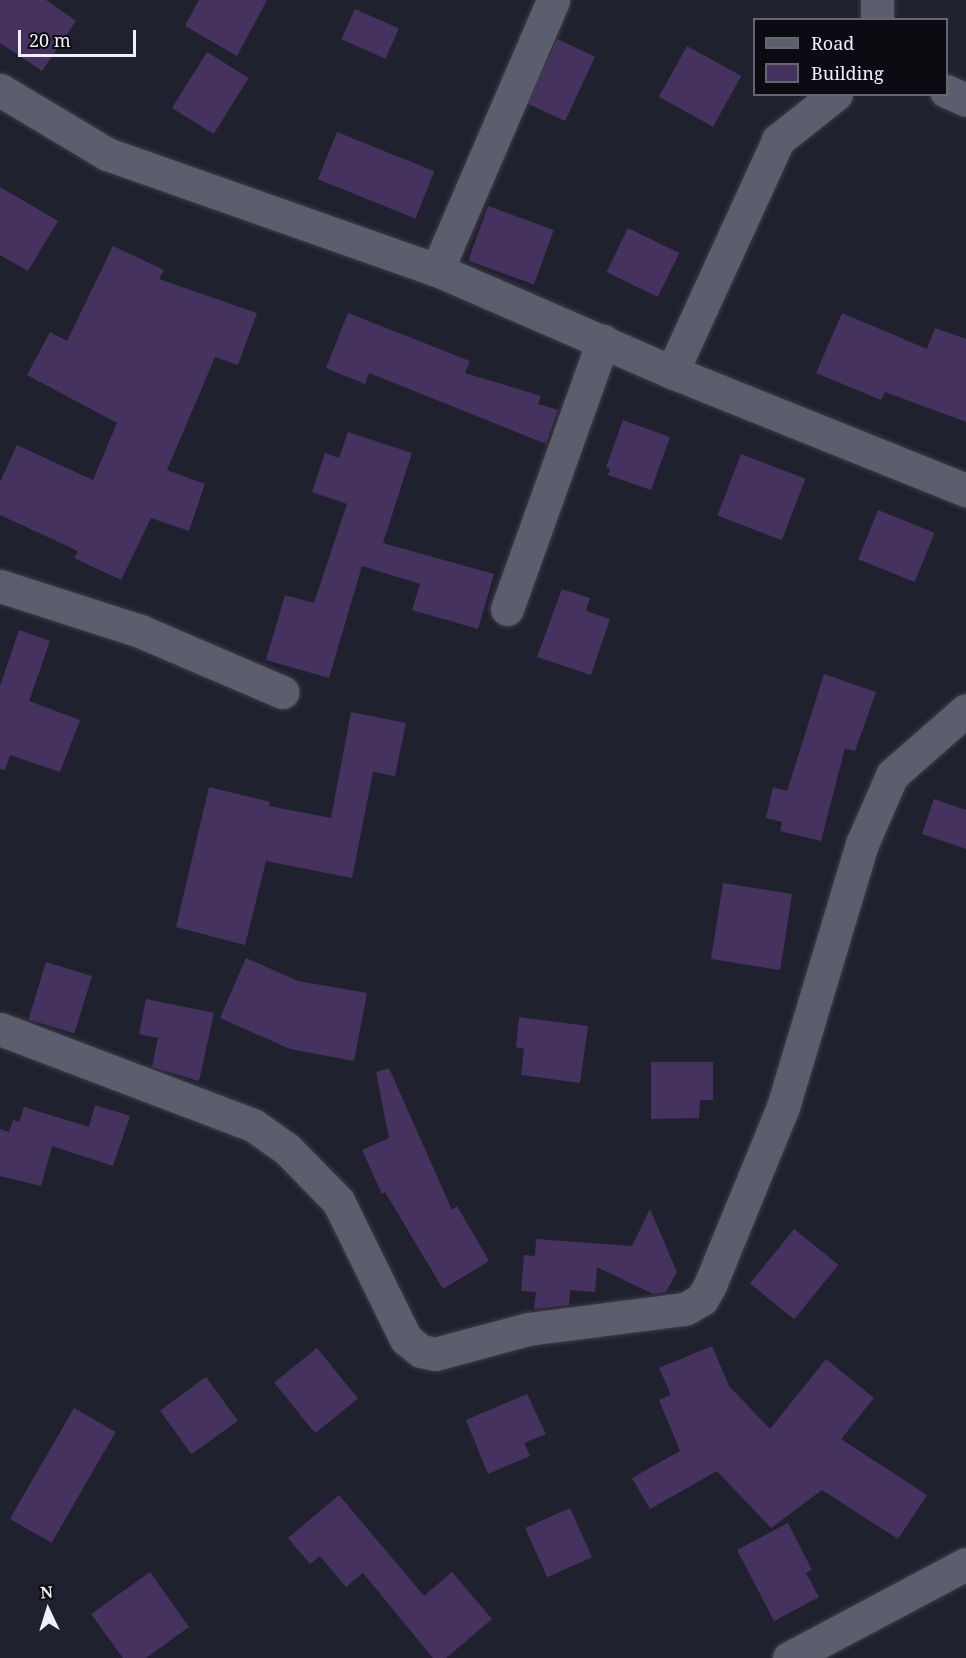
<!DOCTYPE html>
<html>
<head>
<meta charset="utf-8">
<style>
  body { margin:0 }
  #map { position:relative; width:966px; height:1658px; overflow:hidden; background:#20212e; font-family:"Noto Serif",serif }
  div>[style] { position:absolute }
  [style*='--x'] { left:calc(var(--x)*1px); top:calc(var(--y)*1px); width:calc(var(--w)*1px); rotate:calc(var(--a)*1deg) }
  .building>* { inset:0; background:#46325f; transform-origin:0 0 }
  .roads { filter:drop-shadow(0 0 2px #3c3d48) drop-shadow(0 0 2px #3c3d48) }
  .minor>* { height:33px; margin:-16.5px; padding:0 16.5px; transform-origin:16.5px; border-radius:16.5px; background:#5c5e6d }
  span { translate:-50% -50%; white-space:nowrap; text-align:center; line-height:1.15; -webkit-text-stroke:5px #0b0b11; paint-order:stroke }
  .legend { position:absolute; left:753px; top:18px; width:195px; height:78px; box-sizing:border-box; background:#0b0b11; border:2px solid #66676e; margin:0; padding:8px 10px; list-style:none; font-size:18px; color:#eff0f9 }
  .legend li { display:flex; align-items:center; gap:12px; height:30px }
  .legend b { width:30px; border:2px solid #66676e }
  .north { position:absolute; left:18px; top:1580px; width:60px; height:60px; -webkit-text-stroke:4px #0b0b11; paint-order:stroke; rotate:356deg; font-size:16px; font-weight:700; line-height:24px; text-align:center; color:#eff0f9 }
  .north::after { content:''; display:block; margin:auto; width:21px; height:27px; background:#eff0f9; clip-path:polygon(50% 0,100% 100%,50% 72%,0 100%) }
  .scale { position:absolute; left:18px; top:30px; width:118px; height:27px; box-sizing:border-box; border:3px solid #eff0f9; border-top:0; padding-left:8px; font-size:18px; line-height:21px; white-space:nowrap; color:#eff0f9; -webkit-text-stroke:4px #0b0b11; paint-order:stroke }
</style>
</head>
<body>
<div id="map">
  <div class="building">
    <i style="clip-path:polygon(0 0,46px 0,76px 21px,42px 71px,0 43px)"></i>
    <i style="clip-path:polygon(199px 0,267px 0,237px 56px,185px 26px)"></i>
    <i style="left:355px;top:9px;width:48px;height:33px;rotate:24deg"></i>
    <i style="left:557px;top:39px;width:42px;height:71px;rotate:25deg"></i>
    <i style="left:687px;top:46px;width:62px;height:58px;rotate:29deg"></i>
    <i style="left:207px;top:52px;width:49px;height:66px;rotate:32deg"></i>
    <i style="left:337px;top:132px;width:105px;height:51px;rotate:22deg"></i>
    <i style="clip-path:polygon(0 187px,58px 221px,28px 271px,0 255px)"></i>
    <i style="left:488px;top:206px;width:70px;height:58px;rotate:20deg"></i>
    <i style="left:628px;top:228px;width:57px;height:49px;rotate:26deg"></i>
    <i style="clip-path:polygon(113px 246px,164px 270px,159px 279px,257px 313px,238px 365px,215px 357px,167px 470px,205px 484px,189px 531px,151px 518px,121px 580px,74px 558px,78px 551px,0 515px,0 482px,17px 445px,93px 480px,117px 423px,27px 375px,50px 332px,67px 341px)"></i>
    <i style="clip-path:polygon(348px 313px,470px 361px,465px 373px,541px 396px,538px 404px,558px 410px,546px 444px,369px 373px,365px 384px,326px 368px)"></i>
    <i style="clip-path:polygon(842px 313px,927px 349px,935px 328px,966px 339px,966px 422px,885px 392px,881px 400px,816px 373px)"></i>
    <i style="clip-path:polygon(623px 420px,670px 437px,651px 490px,608px 475px,610px 469px,606px 467px)"></i>
    <i style="clip-path:polygon(348px 432px,412px 453px,383px 543px,494px 574px,478px 629px,412px 610px,420px 584px,362px 566px,329px 678px,266px 660px,285px 595px,314px 603px,347px 504px,312px 492px,325px 453px,339px 458px)"></i>
    <i style="left:741px;top:454px;width:69px;height:66px;rotate:21deg"></i>
    <i style="left:878px;top:510px;width:61px;height:53px;rotate:22deg"></i>
    <i style="clip-path:polygon(562px 589px,590px 598px,586px 611px,610px 619px,591px 675px,537px 657px)"></i>
    <i style="clip-path:polygon(19px 630px,50px 641px,29px 701px,80px 720px,60px 772px,10px 755px,5px 770px,0 769px,0 686px)"></i>
    <i style="clip-path:polygon(824px 674px,876px 692px,855px 751px,845px 748px,821px 841px,780px 831px,782px 822px,766px 818px,773px 787px,787px 791px)"></i>
    <i style="clip-path:polygon(351px 712px,406px 723px,395px 776px,373px 772px,352px 878px,266px 861px,245px 945px,176px 927px,209px 787px,270px 802px,269px 806px,331px 818px)"></i>
    <i style="clip-path:polygon(934px 799px,966px 810px,966px 849px,922px 834px)"></i>
    <i style="left:723px;top:883px;width:70px;height:77px;rotate:9deg"></i>
    <i style="clip-path:polygon(246px 958px,298px 981px,367px 993px,354px 1061px,290px 1049px,220px 1018px)"></i>
    <i style="left:46px;top:962px;width:48px;height:60px;rotate:17deg"></i>
    <i style="clip-path:polygon(146px 999px,214px 1013px,199px 1081px,152px 1067px,158px 1038px,139px 1034px)"></i>
    <i style="clip-path:polygon(519px 1017px,588px 1026px,580px 1083px,521px 1075px,524px 1049px,516px 1047px)"></i>
    <i style="clip-path:polygon(651px 1062px,713px 1062px,713px 1100px,700px 1100px,699px 1118px,651px 1119px)"></i>
    <i style="clip-path:polygon(389px 1068px,452px 1210px,457px 1206px,489px 1261px,443px 1289px,385px 1192px,382px 1194px,362px 1150px,389px 1138px,376px 1072px)"></i>
    <i style="clip-path:polygon(95px 1105px,130px 1116px,113px 1166px,52px 1146px,41px 1186px,0 1176px,0 1129px,9px 1132px,13px 1120px,19px 1122px,24px 1107px,89px 1127px)"></i>
    <i style="clip-path:polygon(650px 1209px,677px 1272px,666px 1292px,653px 1294px,597px 1267px,595px 1292px,570px 1290px,569px 1305px,534px 1309px,536px 1292px,521px 1291px,524px 1255px,535px 1256px,536px 1239px,632px 1246px)"></i>
    <i style="left:794px;top:1229px;width:57px;height:70px;rotate:39deg"></i>
    <i style="clip-path:polygon(712px 1346px,729px 1386px,770px 1429px,826px 1359px,874px 1398px,841px 1439px,927px 1495px,898px 1539px,822px 1490px,771px 1528px,717px 1471px,650px 1509px,632px 1478px,680px 1451px,659px 1400px,671px 1395px,659px 1368px)"></i>
    <i style="left:317px;top:1348px;width:65px;height:55px;rotate:51deg"></i>
    <i style="left:206px;top:1377px;width:54px;height:57px;rotate:54deg"></i>
    <i style="clip-path:polygon(527px 1394px,546px 1434px,524px 1443px,530px 1456px,488px 1474px,466px 1420px)"></i>
    <i style="left:74px;top:1408px;width:48px;height:128px;rotate:30deg"></i>
    <i style="clip-path:polygon(339px 1495px,424px 1596px,452px 1572px,492px 1619px,446px 1658px,433px 1658px,363px 1573px,346px 1587px,320px 1556px,310px 1564px,288px 1538px)"></i>
    <i style="left:570px;top:1508px;width:54px;height:49px;rotate:66deg"></i>
    <i style="clip-path:polygon(788px 1523px,812px 1570px,806px 1573px,819px 1597px,774px 1621px,737px 1550px)"></i>
    <i style="clip-path:polygon(150px 1572px,189px 1627px,146px 1658px,123px 1658px,91px 1614px)"></i>
  </div>
  <div class="roads">
    <div class="minor">
      <i style="--x:877;--y:20;--w:20;--a:-90"></i>
      <i style="--x:0;--y:90;--w:125;--a:30.9"></i>
      <i style="--x:107;--y:154;--w:350;--a:19.4"></i>
      <i style="--x:437;--y:270;--w:256;--a:23.5"></i>
      <i style="--x:672;--y:372;--w:317;--a:21.9"></i>
      <i style="--x:946;--y:91;--w:22;--a:24"></i>
      <i style="--x:437;--y:270;--w:293;--a:-66.7"></i>
      <i style="--x:672;--y:372;--w:255;--a:-65.4"></i>
      <i style="--x:778;--y:140;--w:74;--a:-38.4"></i>
      <i style="--x:0;--y:586;--w:147;--a:17.8"></i>
      <i style="--x:140;--y:631;--w:155;--a:23.2"></i>
      <i style="--x:507;--y:609;--w:285;--a:-70.3"></i>
      <i style="--x:0;--y:1029;--w:271;--a:20.8"></i>
      <i style="--x:253;--y:1125;--w:42;--a:35.2"></i>
      <i style="--x:287;--y:1149;--w:73;--a:45.6"></i>
      <i style="--x:338;--y:1201;--w:154;--a:63.8"></i>
      <i style="--x:406;--y:1339;--w:19;--a:39"></i>
      <i style="--x:421;--y:1351;--w:14;--a:12"></i>
      <i style="--x:435;--y:1354;--w:96;--a:-15"></i>
      <i style="--x:528;--y:1329;--w:158;--a:-7.3"></i>
      <i style="--x:685;--y:1309;--w:20;--a:-30"></i>
      <i style="--x:702;--y:1299;--w:16;--a:-60"></i>
      <i style="--x:710;--y:1285;--w:192;--a:-67.7"></i>
      <i style="--x:783;--y:1107;--w:275;--a:-73.3"></i>
      <i style="--x:862;--y:844;--w:75;--a:-66.5"></i>
      <i style="--x:892;--y:775;--w:98;--a:-41.3"></i>
      <i style="--x:789;--y:1658;--w:200;--a:-28"></i>
    </div>
  </div>
  <ul class="legend">
  <li><b style="height:8px;background:#5c5e6d"></b>Road</li>
  <li><b style="height:16px;background:#46325f"></b>Building</li>
  </ul>
  <div class="north">N</div>
  <div class="scale">20 m</div>
</div>
</body>
</html>
